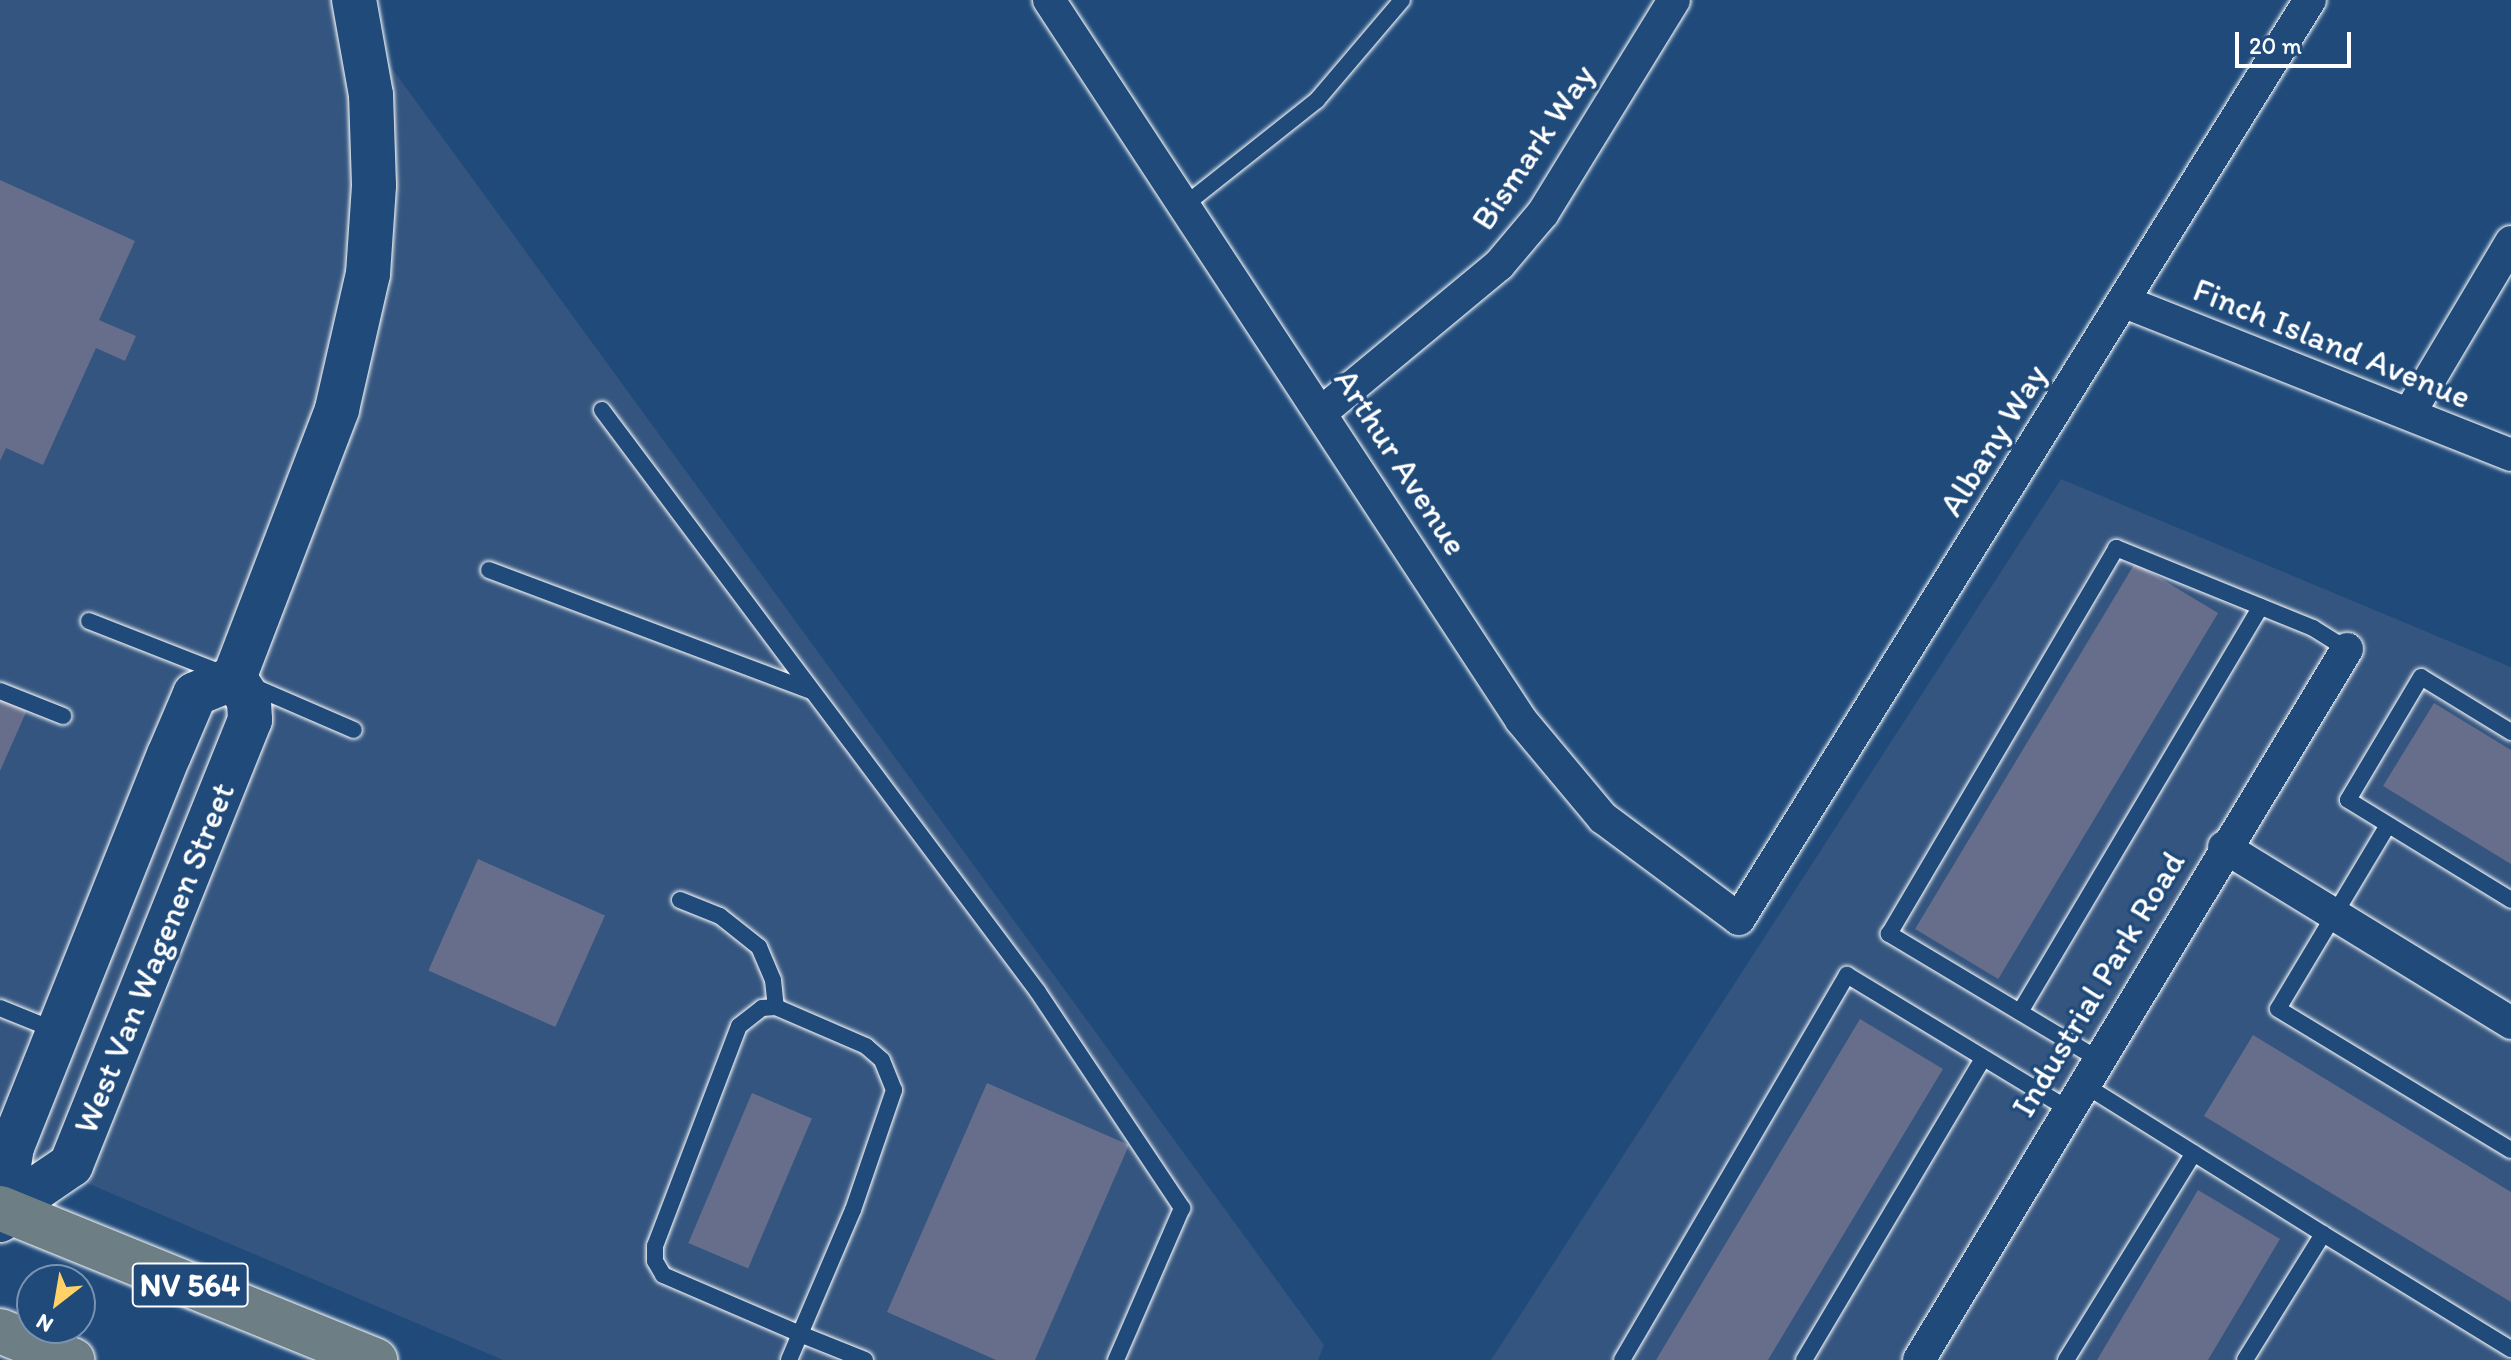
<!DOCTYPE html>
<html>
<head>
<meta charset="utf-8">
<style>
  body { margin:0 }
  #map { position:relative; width:2511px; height:1360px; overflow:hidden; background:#1f4a7a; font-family:Itim,sans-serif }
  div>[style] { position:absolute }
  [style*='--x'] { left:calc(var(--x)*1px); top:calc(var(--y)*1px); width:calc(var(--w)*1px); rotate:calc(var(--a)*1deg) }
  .built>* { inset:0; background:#34557f }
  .building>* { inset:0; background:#666e8b; transform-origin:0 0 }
  .roads { filter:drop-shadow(0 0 2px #fff) drop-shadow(0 0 2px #fff) }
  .service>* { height:16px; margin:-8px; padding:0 8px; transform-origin:8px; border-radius:8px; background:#1f4a7a }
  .minor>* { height:32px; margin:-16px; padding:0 16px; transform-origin:16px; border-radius:16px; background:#1f4a7a }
  .secondary>* { height:44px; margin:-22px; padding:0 22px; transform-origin:22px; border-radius:22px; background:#1f4a7a }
  .primary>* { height:44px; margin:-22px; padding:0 22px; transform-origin:22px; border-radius:22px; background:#6d7e84 }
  span { translate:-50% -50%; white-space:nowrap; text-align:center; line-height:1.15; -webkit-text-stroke:7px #1f4a7a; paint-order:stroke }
  .shield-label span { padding:2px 6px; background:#1f4a7a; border:2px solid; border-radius:6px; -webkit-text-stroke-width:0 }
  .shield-label { font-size:32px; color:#fff; font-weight:700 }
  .street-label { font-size:34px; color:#fff }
  .north { position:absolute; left:16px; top:1264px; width:80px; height:80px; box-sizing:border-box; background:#1f4a7a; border:2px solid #7992af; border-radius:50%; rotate:211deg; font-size:22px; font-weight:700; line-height:32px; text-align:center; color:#fff }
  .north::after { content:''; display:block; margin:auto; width:28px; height:36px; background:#ffd166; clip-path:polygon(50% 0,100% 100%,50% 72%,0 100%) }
  .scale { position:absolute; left:2235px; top:32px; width:116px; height:36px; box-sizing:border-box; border:4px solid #fff; border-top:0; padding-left:10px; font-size:24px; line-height:28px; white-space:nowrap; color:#fff; -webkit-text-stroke:6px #1f4a7a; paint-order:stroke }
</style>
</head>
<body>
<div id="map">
  <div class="built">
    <i style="clip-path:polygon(0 0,342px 0,1324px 1345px,1318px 1360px,503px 1360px,0 1146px)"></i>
    <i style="clip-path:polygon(2061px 479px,2511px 667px,2511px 1360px,1491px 1360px)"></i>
  </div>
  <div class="building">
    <i style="clip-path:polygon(0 180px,135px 241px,99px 320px,136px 336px,125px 361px,96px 348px,43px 465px,6px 448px,0 461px)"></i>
    <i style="left:2135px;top:563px;width:97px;height:427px;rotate:31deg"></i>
    <i style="clip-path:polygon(0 698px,27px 710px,0 771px)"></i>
    <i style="clip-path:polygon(2434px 703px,2511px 750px,2511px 864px,2383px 786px)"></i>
    <i style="left:478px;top:859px;width:139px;height:122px;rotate:24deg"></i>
    <i style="clip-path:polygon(1860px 1019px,1943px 1069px,1768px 1360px,1656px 1360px)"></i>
    <i style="clip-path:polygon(2253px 1035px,2511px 1192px,2511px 1302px,2204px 1116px)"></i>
    <i style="clip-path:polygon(987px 1083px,1129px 1145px,1035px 1360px,996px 1360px,887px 1312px)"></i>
    <i style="left:752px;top:1093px;width:65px;height:163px;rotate:23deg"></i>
    <i style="clip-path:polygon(2198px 1190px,2280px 1239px,2208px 1360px,2097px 1360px)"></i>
  </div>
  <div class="roads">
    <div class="service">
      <i style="--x:1186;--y:204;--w:167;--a:-38.4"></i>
      <i style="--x:1317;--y:100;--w:131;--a:-49.6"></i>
      <i style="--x:602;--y:410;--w:727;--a:53.16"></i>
      <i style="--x:1038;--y:992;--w:260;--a:56.3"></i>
      <i style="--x:1182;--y:1208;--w:166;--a:113.5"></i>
      <i style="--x:489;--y:570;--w:344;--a:20.6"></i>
      <i style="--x:89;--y:621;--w:143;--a:21.4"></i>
      <i style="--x:250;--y:685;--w:113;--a:23.4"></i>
      <i style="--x:0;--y:691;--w:68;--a:21.6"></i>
      <i style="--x:2511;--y:732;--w:105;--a:-148.6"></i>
      <i style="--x:2421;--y:677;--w:143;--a:120.7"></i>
      <i style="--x:2348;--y:800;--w:191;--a:31.5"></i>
      <i style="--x:2388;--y:825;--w:214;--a:120.9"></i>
      <i style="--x:2278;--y:1009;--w:272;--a:31.2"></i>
      <i style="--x:680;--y:900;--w:43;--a:21.8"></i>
      <i style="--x:720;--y:916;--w:50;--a:38.5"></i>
      <i style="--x:759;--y:947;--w:36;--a:67"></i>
      <i style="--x:773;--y:980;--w:27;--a:84"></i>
      <i style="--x:0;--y:1008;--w:61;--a:22"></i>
      <i style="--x:2020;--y:1012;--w:471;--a:-59.3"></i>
      <i style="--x:2098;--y:1059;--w:244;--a:-149.1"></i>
      <i style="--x:1889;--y:934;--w:448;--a:-59.5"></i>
      <i style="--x:2116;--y:548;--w:213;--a:22.1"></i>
      <i style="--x:2313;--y:628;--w:40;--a:32"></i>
      <i style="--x:2083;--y:1084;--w:283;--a:32"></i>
      <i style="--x:2323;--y:1234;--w:148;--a:121.8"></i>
      <i style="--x:2323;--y:1234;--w:220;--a:31.5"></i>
      <i style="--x:789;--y:1360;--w:28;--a:-67"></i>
      <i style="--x:800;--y:1334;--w:135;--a:-66.9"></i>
      <i style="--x:853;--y:1210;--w:127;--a:-71.1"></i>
      <i style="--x:894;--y:1090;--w:32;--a:-112"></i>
      <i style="--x:882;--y:1060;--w:21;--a:-139"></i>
      <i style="--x:866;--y:1046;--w:98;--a:-156.6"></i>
      <i style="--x:776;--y:1007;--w:14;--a:176"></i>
      <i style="--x:762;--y:1008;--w:29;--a:142"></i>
      <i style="--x:739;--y:1026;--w:235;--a:110.9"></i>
      <i style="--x:655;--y:1246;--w:15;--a:90"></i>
      <i style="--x:655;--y:1261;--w:16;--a:60"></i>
      <i style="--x:663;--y:1275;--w:149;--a:23.3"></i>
      <i style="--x:800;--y:1334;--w:70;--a:21.8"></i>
      <i style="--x:1622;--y:1360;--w:446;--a:-59.7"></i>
      <i style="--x:1847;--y:975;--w:258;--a:31.2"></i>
      <i style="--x:1804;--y:1360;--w:351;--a:-59.3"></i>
      <i style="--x:2066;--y:1360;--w:243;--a:-58.3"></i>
    </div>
    <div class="minor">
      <i style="--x:1049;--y:0;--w:861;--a:56.75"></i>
      <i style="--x:1521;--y:720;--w:128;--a:50.1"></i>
      <i style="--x:1603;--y:818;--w:169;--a:36.6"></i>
      <i style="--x:1739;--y:919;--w:1082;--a:-58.15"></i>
      <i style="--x:2125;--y:302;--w:415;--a:21.6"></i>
      <i style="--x:1323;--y:411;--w:229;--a:-39.7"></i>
      <i style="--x:1499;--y:265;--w:68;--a:-49.8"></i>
      <i style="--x:1543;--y:213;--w:250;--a:-58.4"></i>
      <i style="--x:2409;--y:414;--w:200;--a:-59.3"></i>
      <i style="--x:2224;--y:847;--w:337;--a:31.5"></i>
      <i style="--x:1919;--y:1360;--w:830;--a:-58.95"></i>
    </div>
    <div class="secondary">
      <i style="--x:5;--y:1210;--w:80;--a:-34.3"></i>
      <i style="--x:71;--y:1165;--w:480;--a:-68.1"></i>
      <i style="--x:250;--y:720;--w:20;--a:-93"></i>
      <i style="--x:249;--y:700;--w:27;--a:-124"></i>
      <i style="--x:0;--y:1220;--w:74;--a:-80.7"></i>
      <i style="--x:12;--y:1147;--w:422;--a:-68.2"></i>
      <i style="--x:169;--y:755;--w:66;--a:-66.9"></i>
      <i style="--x:195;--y:694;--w:42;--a:-22.3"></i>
      <i style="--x:234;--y:678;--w:288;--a:-69"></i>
      <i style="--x:337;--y:409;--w:139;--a:-77.1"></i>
      <i style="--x:368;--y:274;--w:89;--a:-86.1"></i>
      <i style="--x:374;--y:185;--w:90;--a:-91.9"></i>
      <i style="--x:371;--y:95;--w:97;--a:-100.1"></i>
    </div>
    <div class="primary">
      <i style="--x:0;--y:1208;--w:405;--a:22.1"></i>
      <i style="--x:0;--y:1331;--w:78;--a:21.9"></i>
    </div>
  </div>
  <div class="shield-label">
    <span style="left:190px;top:1285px">NV 564</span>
  </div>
  <div class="street-label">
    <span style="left:1533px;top:147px;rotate:-56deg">Bismark Way</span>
    <span style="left:2332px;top:343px;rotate:22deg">Finch Island Avenue</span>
    <span style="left:1993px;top:440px;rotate:-58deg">Albany Way</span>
    <span style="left:1401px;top:462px;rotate:57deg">Arthur Avenue</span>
    <span style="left:154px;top:958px;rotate:-68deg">West Van Wagenen Street</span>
    <span style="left:2098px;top:984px;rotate:-59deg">Industrial Park Road</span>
  </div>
  <div class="north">N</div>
  <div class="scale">20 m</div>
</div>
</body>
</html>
